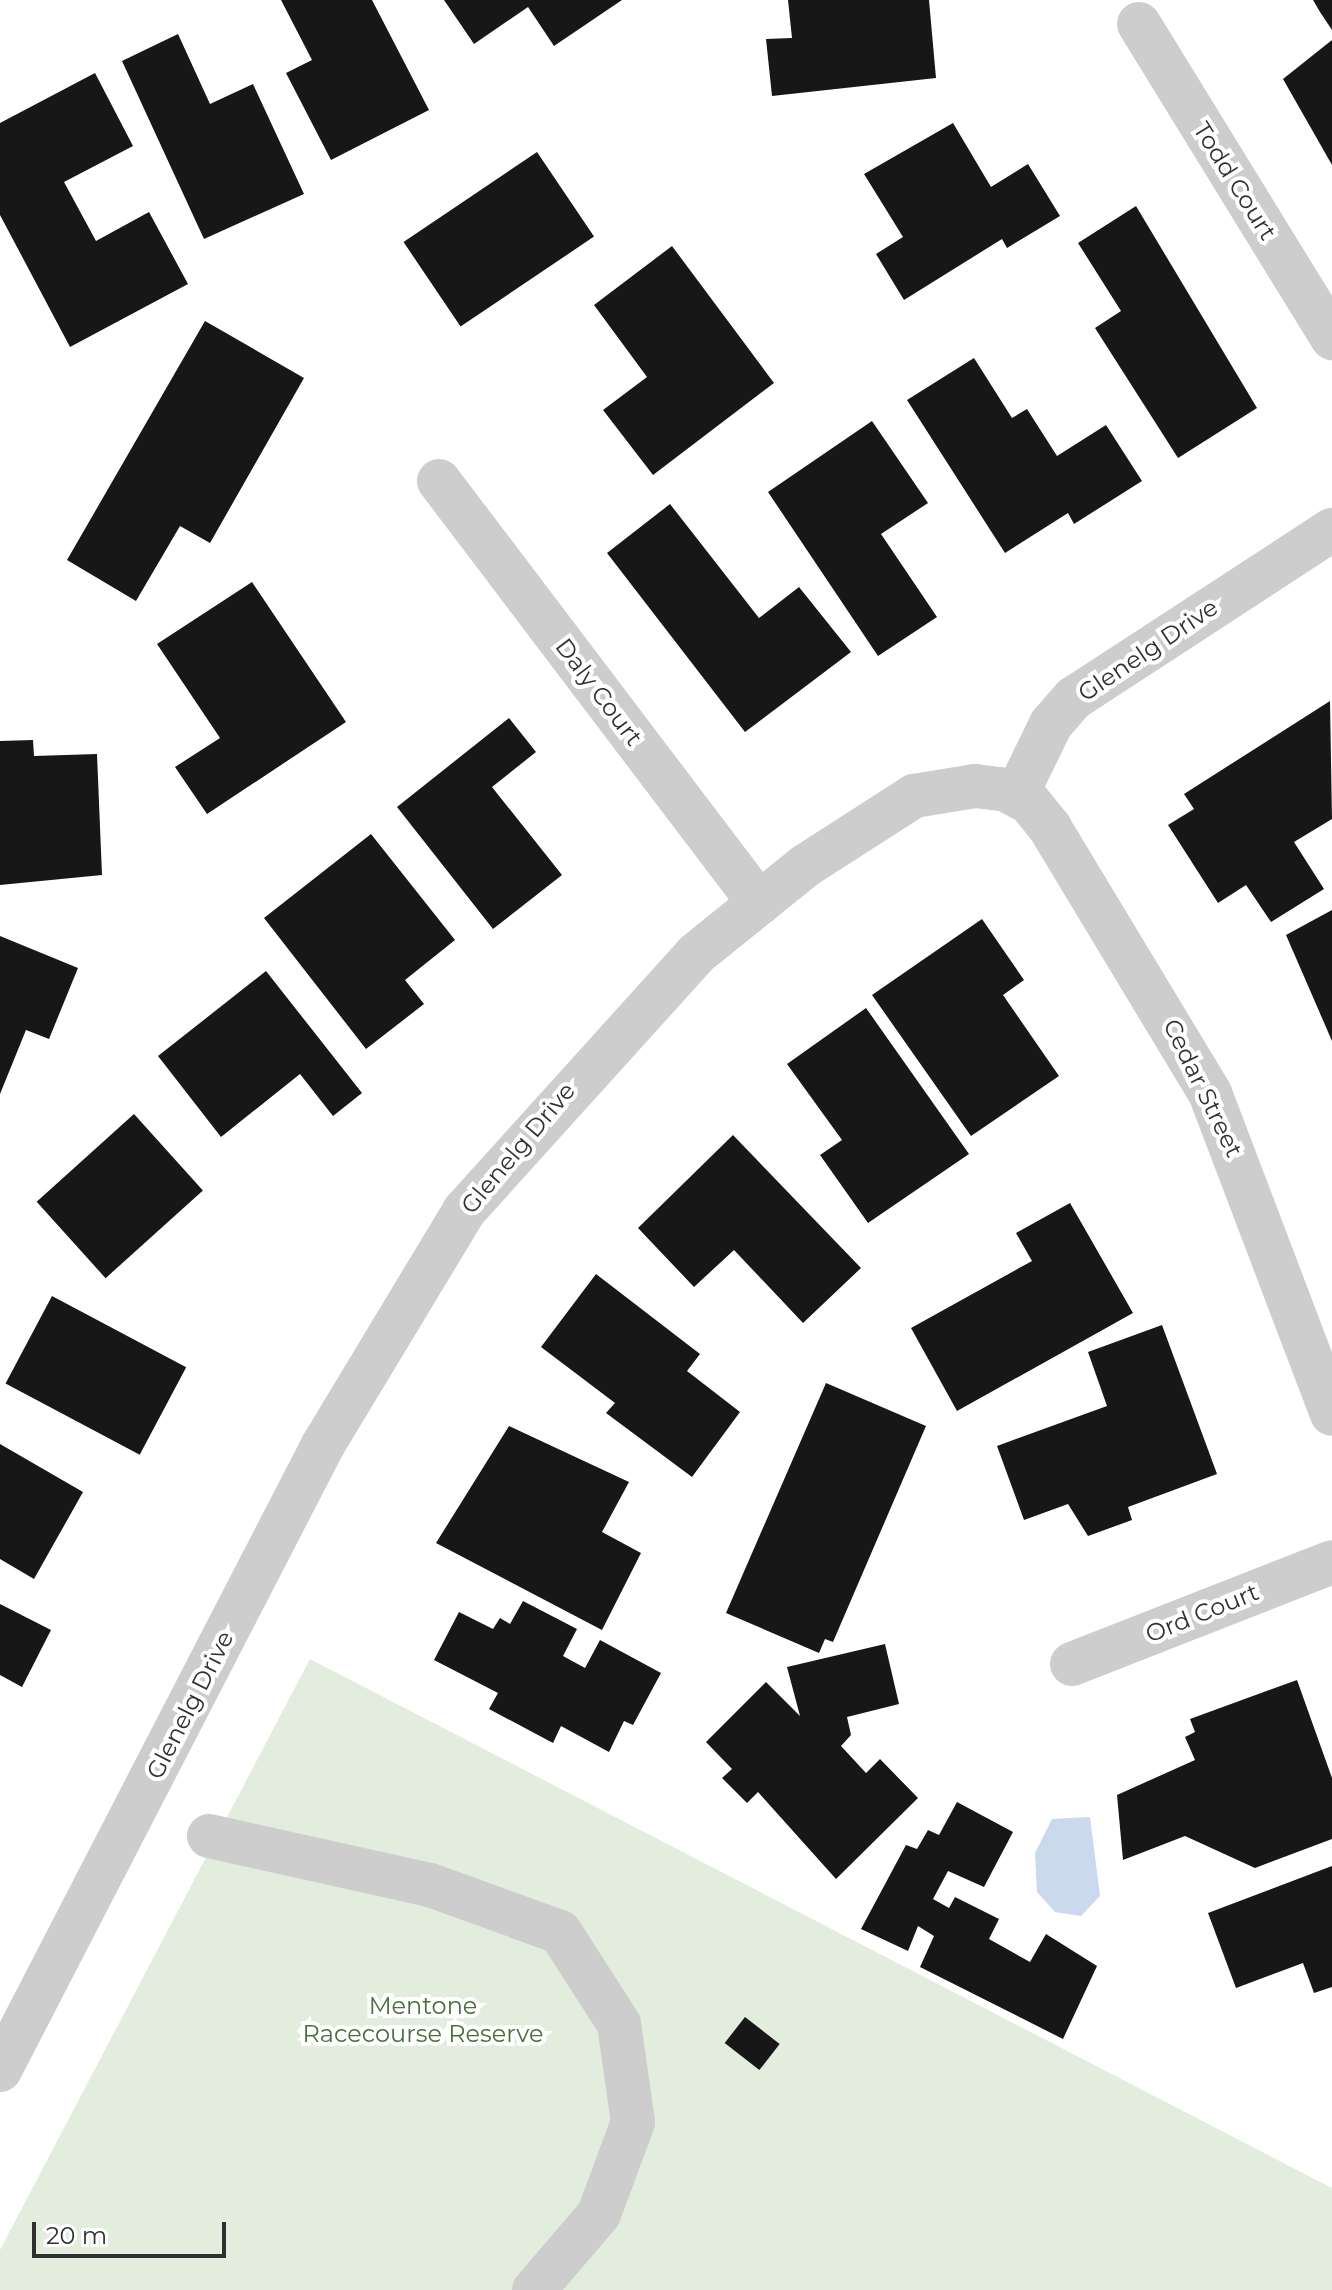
<!DOCTYPE html>
<html>
<head>
<meta charset="utf-8">
<style>
  body { margin:0 }
  #map { position:relative; width:1332px; height:2290px; overflow:hidden; background:#fff; font-family:Montserrat,sans-serif }
  div>[style] { position:absolute }
  [style*='--x'] { left:calc(var(--x)*1px); top:calc(var(--y)*1px); width:calc(var(--w)*1px); rotate:calc(var(--a)*1deg) }
  .green>* { inset:0; background:#e3edde }
  .water>* { inset:0; background:#cad9ed }
  .building>* { inset:0; background:#171717; transform-origin:0 0 }
  .minor>* { height:44px; margin:-22px; padding:0 22px; transform-origin:22px; border-radius:22px; background:#cdcdcd }
  span { translate:-50% -50%; white-space:nowrap; text-align:center; line-height:1.15; -webkit-text-stroke:8px #fff; paint-order:stroke }
  .street-label { font-size:24px; color:#303030 }
  .park-label { font-size:24px; color:#4a6e3c }
  .scale { position:absolute; left:32px; top:2222px; width:194px; height:36px; box-sizing:border-box; border:4px solid #303030; border-top:0; padding-left:10px; font-size:24px; line-height:28px; white-space:nowrap; color:#303030; -webkit-text-stroke:6px #fff; paint-order:stroke }
</style>
</head>
<body>
<div id="map">
  <div class="green">
    <i style="clip-path:polygon(310px 1659px,1332px 2188px,1332px 2290px,0 2290px,0 2250px)"></i>
  </div>
  <div class="water">
    <i style="clip-path:polygon(1090px 1817px,1100px 1896px,1081px 1916px,1055px 1912px,1037px 1892px,1035px 1853px,1052px 1819px)"></i>
  </div>
  <div class="building">
    <i style="clip-path:polygon(281px 0,372px 0,429px 110px,331px 160px,286px 73px,312px 60px)"></i>
    <i style="clip-path:polygon(444px 0,622px 0,554px 46px,528px 7px,474px 44px)"></i>
    <i style="clip-path:polygon(788px 0,929px 0,936px 78px,772px 96px,766px 39px,792px 38px)"></i>
    <i style="clip-path:polygon(1313px 0,1332px 0,1332px 30px,1320px 12px)"></i>
    <i style="clip-path:polygon(178px 34px,210px 104px,253px 84px,304px 194px,204px 239px,122px 61px)"></i>
    <i style="clip-path:polygon(1332px 40px,1332px 165px,1283px 79px)"></i>
    <i style="clip-path:polygon(95px 73px,133px 146px,64px 182px,96px 241px,149px 212px,188px 284px,70px 347px,0 215px,0 123px)"></i>
    <i style="clip-path:polygon(953px 123px,991px 187px,1028px 164px,1060px 216px,1007px 248px,1002px 239px,904px 300px,876px 254px,903px 237px,864px 174px)"></i>
    <i style="left:537px;top:152px;width:102px;height:161px;rotate:56deg"></i>
    <i style="clip-path:polygon(1136px 206px,1257px 408px,1178px 458px,1095px 328px,1121px 311px,1078px 243px)"></i>
    <i style="clip-path:polygon(672px 246px,774px 383px,653px 475px,603px 410px,647px 377px,594px 305px)"></i>
    <i style="clip-path:polygon(205px 321px,304px 378px,210px 543px,180px 526px,136px 601px,67px 560px)"></i>
    <i style="clip-path:polygon(974px 358px,1012px 418px,1027px 409px,1057px 456px,1106px 425px,1142px 481px,1074px 524px,1068px 513px,1005px 553px,907px 400px)"></i>
    <i style="clip-path:polygon(872px 421px,928px 503px,881px 534px,937px 617px,878px 656px,768px 492px)"></i>
    <i style="clip-path:polygon(670px 504px,759px 618px,799px 587px,851px 652px,745px 732px,607px 553px)"></i>
    <i style="clip-path:polygon(252px 582px,346px 722px,207px 814px,175px 767px,220px 738px,157px 644px)"></i>
    <i style="clip-path:polygon(1330px 701px,1332px 819px,1294px 842px,1324px 889px,1271px 922px,1246px 885px,1218px 903px,1168px 825px,1194px 809px,1184px 794px)"></i>
    <i style="clip-path:polygon(509px 718px,536px 752px,492px 787px,562px 875px,493px 929px,397px 807px)"></i>
    <i style="clip-path:polygon(33px 740px,34px 756px,97px 754px,102px 875px,0 885px,0 741px)"></i>
    <i style="clip-path:polygon(371px 834px,455px 940px,405px 980px,424px 1004px,366px 1049px,264px 918px)"></i>
    <i style="clip-path:polygon(1332px 910px,1332px 1041px,1286px 935px)"></i>
    <i style="clip-path:polygon(982px 919px,1024px 980px,1003px 995px,1059px 1076px,971px 1136px,872px 995px)"></i>
    <i style="clip-path:polygon(0 936px,78px 968px,49px 1039px,26px 1030px,0 1094px)"></i>
    <i style="clip-path:polygon(266px 971px,362px 1093px,333px 1116px,300px 1074px,221px 1137px,158px 1056px)"></i>
    <i style="clip-path:polygon(866px 1008px,969px 1154px,868px 1223px,820px 1155px,842px 1140px,787px 1064px)"></i>
    <i style="left:134px;top:1114px;width:103px;height:131px;rotate:48deg"></i>
    <i style="clip-path:polygon(733px 1135px,861px 1268px,803px 1323px,734px 1250px,694px 1287px,638px 1228px)"></i>
    <i style="clip-path:polygon(1070px 1203px,1133px 1313px,957px 1411px,911px 1328px,1032px 1261px,1016px 1233px)"></i>
    <i style="clip-path:polygon(596px 1274px,700px 1354px,687px 1371px,740px 1412px,692px 1477px,606px 1413px,615px 1403px,541px 1347px)"></i>
    <i style="left:52px;top:1296px;width:152px;height:99px;rotate:28deg"></i>
    <i style="clip-path:polygon(1162px 1325px,1217px 1474px,1128px 1507px,1132px 1520px,1088px 1536px,1068px 1504px,1024px 1520px,997px 1446px,1107px 1406px,1088px 1352px)"></i>
    <i style="clip-path:polygon(826px 1383px,926px 1426px,833px 1642px,825px 1639px,819px 1653px,726px 1613px)"></i>
    <i style="clip-path:polygon(509px 1426px,629px 1482px,602px 1532px,641px 1553px,602px 1630px,436px 1543px)"></i>
    <i style="clip-path:polygon(0 1444px,83px 1492px,34px 1579px,0 1559px)"></i>
    <i style="clip-path:polygon(523px 1601px,577px 1629px,563px 1656px,585px 1668px,600px 1640px,661px 1673px,633px 1725px,624px 1721px,609px 1752px,561px 1726px,553px 1743px,489px 1709px,498px 1693px,434px 1660px,459px 1612px,493px 1629px,500px 1618px,510px 1624px)"></i>
    <i style="clip-path:polygon(0 1604px,51px 1630px,22px 1687px,0 1675px)"></i>
    <i style="clip-path:polygon(885px 1644px,899px 1704px,847px 1717px,851px 1735px,841px 1746px,866px 1773px,880px 1759px,918px 1798px,836px 1879px,758px 1792px,747px 1803px,722px 1778px,732px 1769px,706px 1742px,766px 1682px,800px 1716px,787px 1667px)"></i>
    <i style="clip-path:polygon(1297px 1680px,1332px 1778px,1332px 1839px,1255px 1868px,1185px 1836px,1123px 1860px,1117px 1795px,1195px 1760px,1185px 1737px,1195px 1732px,1190px 1719px)"></i>
    <i style="clip-path:polygon(957px 1802px,1013px 1832px,984px 1887px,948px 1871px,933px 1899px,949px 1908px,955px 1897px,999px 1919px,989px 1939px,1030px 1962px,1046px 1934px,1097px 1966px,1063px 2039px,920px 1967px,934px 1936px,918px 1926px,908px 1951px,861px 1929px,906px 1845px,917px 1849px,928px 1830px,939px 1835px)"></i>
    <i style="clip-path:polygon(1332px 1866px,1332px 1987px,1314px 1993px,1303px 1963px,1236px 1988px,1208px 1913px)"></i>
    <i style="left:745px;top:2017px;width:44px;height:33px;rotate:38deg"></i>
  </div>
  <div class="minor">
    <i style="--x:1139;--y:24;--w:369;--a:58.4"></i>
    <i style="--x:439;--y:481;--w:530;--a:52.83"></i>
    <i style="--x:1017;--y:794;--w:78;--a:-64.1"></i>
    <i style="--x:1051;--y:724;--w:35;--a:-49"></i>
    <i style="--x:1074;--y:698;--w:308;--a:-33.1"></i>
    <i style="--x:1072;--y:1664;--w:279;--a:-21.4"></i>
    <i style="--x:209;--y:1836;--w:226;--a:12.5"></i>
    <i style="--x:430;--y:1885;--w:138;--a:19.9"></i>
    <i style="--x:560;--y:1932;--w:109;--a:57.3"></i>
    <i style="--x:619;--y:2024;--w:99;--a:81.9"></i>
    <i style="--x:633;--y:2122;--w:98;--a:110.3"></i>
    <i style="--x:599;--y:2214;--w:100;--a:130.5"></i>
    <i style="--x:0;--y:2070;--w:704;--a:-62.67"></i>
    <i style="--x:323;--y:1445;--w:273;--a:-58.9"></i>
    <i style="--x:464;--y:1211;--w:346;--a:-47.9"></i>
    <i style="--x:696;--y:954;--w:140;--a:-38.9"></i>
    <i style="--x:805;--y:866;--w:130;--a:-32.7"></i>
    <i style="--x:914;--y:796;--w:62;--a:-9.3"></i>
    <i style="--x:975;--y:786;--w:31;--a:7"></i>
    <i style="--x:1006;--y:790;--w:27;--a:28"></i>
    <i style="--x:1030;--y:803;--w:32;--a:51"></i>
    <i style="--x:1050;--y:828;--w:310;--a:58.9"></i>
    <i style="--x:1210;--y:1093;--w:343;--a:69.2"></i>
  </div>
  <div class="street-label">
    <span style="left:1235px;top:181px;rotate:58deg">Todd Court</span>
    <span style="left:1148px;top:650px;rotate:-34deg">Glenelg Drive</span>
    <span style="left:599px;top:692px;rotate:53deg">Daly Court</span>
    <span style="left:1203px;top:1088px;rotate:64deg">Cedar Street</span>
    <span style="left:518px;top:1148px;rotate:-50deg">Glenelg Drive</span>
    <span style="left:1202px;top:1613px;rotate:-22deg">Ord Court</span>
    <span style="left:190px;top:1705px;rotate:-63deg">Glenelg Drive</span>
  </div>
  <div class="park-label">
    <span style="left:423px;top:2020px">Mentone<br>Racecourse Reserve</span>
  </div>
  <div class="scale">20 m</div>
</div>
</body>
</html>
